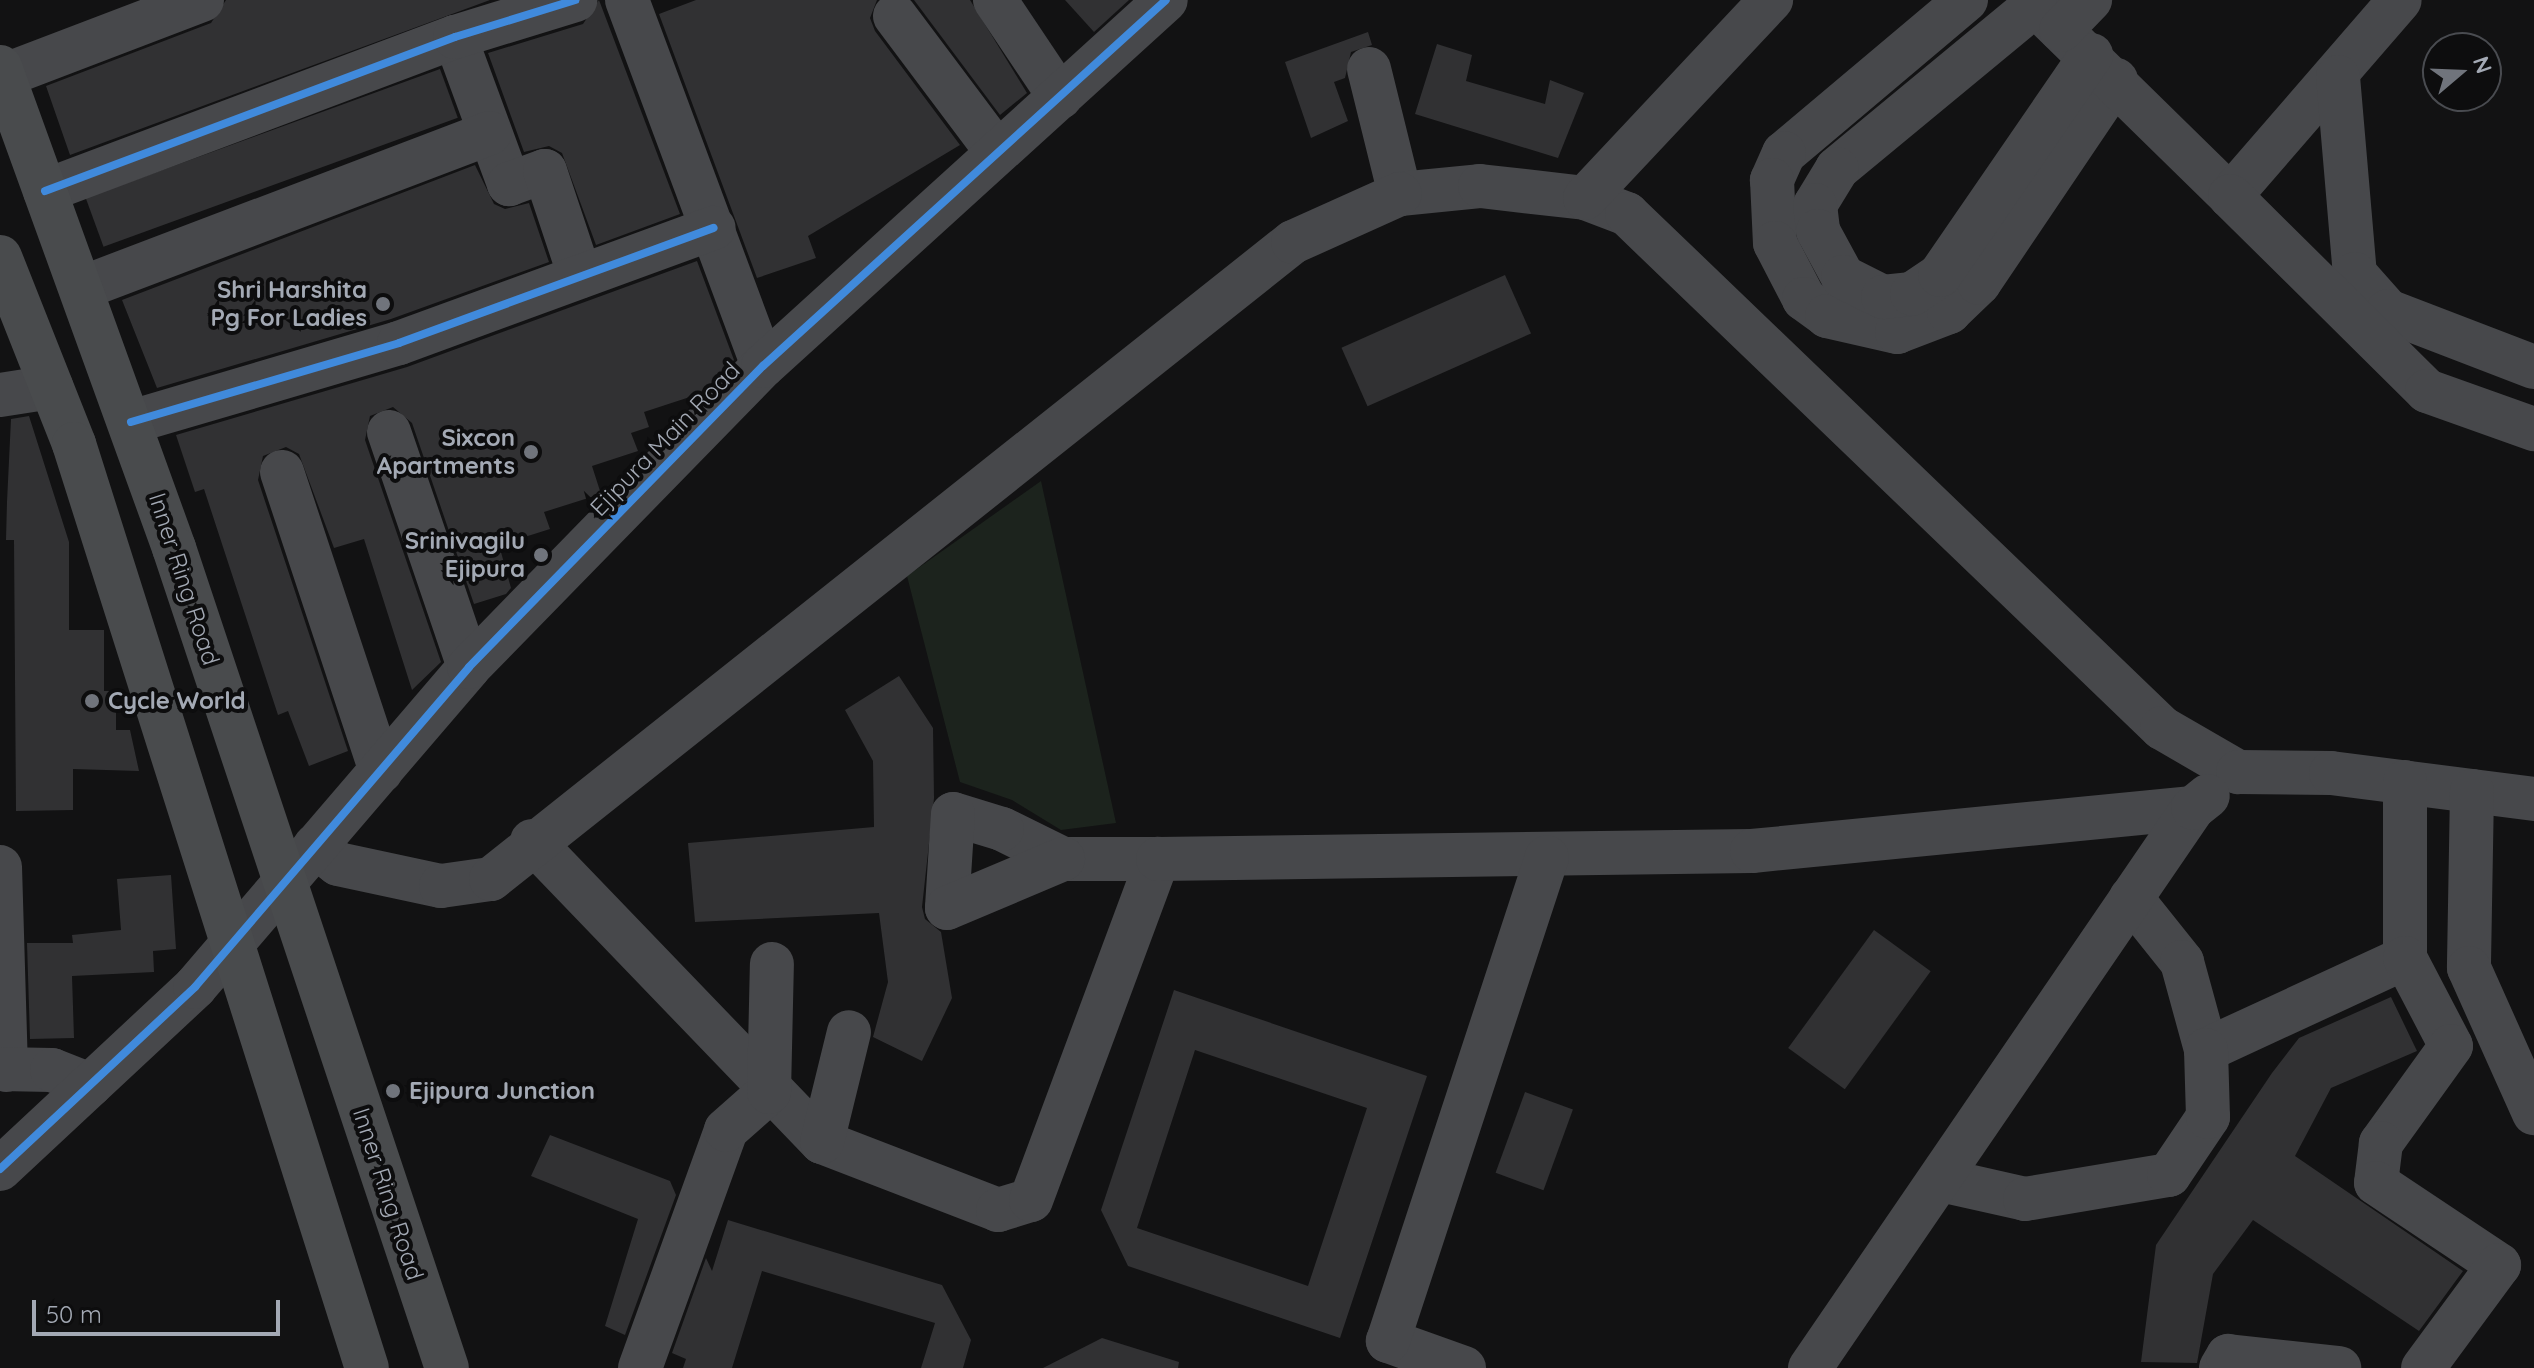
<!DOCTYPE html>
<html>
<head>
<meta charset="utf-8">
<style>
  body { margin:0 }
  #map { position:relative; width:2534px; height:1368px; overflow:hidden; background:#121213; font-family:Quicksand,sans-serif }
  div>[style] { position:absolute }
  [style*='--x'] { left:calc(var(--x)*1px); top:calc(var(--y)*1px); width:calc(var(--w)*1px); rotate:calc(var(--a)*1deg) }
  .green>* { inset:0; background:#1c231d }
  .building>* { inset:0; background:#313133; transform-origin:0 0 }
  .minor>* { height:44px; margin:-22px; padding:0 22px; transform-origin:22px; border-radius:22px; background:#47484b }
  .major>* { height:44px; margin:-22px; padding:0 22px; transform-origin:22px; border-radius:22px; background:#494b4d }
  .cycleway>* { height:8px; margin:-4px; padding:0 4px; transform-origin:4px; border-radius:4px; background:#408adc }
  .dots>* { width:22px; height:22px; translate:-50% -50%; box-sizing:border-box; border:4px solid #0d0d0e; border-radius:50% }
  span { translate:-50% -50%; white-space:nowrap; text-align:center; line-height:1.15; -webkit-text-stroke:8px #0d0d0e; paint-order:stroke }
  .poi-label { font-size:24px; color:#a3a9b4; font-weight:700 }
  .right { translate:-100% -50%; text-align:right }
  .left { translate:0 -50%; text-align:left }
  .street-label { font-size:24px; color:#a3a9b4 }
  .north { position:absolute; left:2422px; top:32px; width:80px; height:80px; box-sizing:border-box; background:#0d0d0e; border:2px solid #494b50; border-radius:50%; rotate:71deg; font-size:22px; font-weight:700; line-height:32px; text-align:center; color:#a3a9b4 }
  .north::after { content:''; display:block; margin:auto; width:28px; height:36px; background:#70747c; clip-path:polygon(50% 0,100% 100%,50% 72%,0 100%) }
  .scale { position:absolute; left:32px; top:1300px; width:248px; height:36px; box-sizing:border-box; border:4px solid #a3a9b4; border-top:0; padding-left:10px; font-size:24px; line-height:28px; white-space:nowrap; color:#a3a9b4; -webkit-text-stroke:6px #0d0d0e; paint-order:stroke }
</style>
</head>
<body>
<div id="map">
  <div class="green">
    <i style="clip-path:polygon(1041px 481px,1116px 823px,1061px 830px,1012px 800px,960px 782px,907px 576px)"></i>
  </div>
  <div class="building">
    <i style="clip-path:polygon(226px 0,490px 0,70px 155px,46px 86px,211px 23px)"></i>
    <i style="clip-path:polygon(599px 0,680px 214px,596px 245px,562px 153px,549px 146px,524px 152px,488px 53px,583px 24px)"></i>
    <i style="clip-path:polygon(696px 0,877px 0,870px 18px,875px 31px,960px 145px,808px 236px,816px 258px,757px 278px,659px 14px)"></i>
    <i style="clip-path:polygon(914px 0,970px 0,1027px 93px,1000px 115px)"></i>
    <i style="clip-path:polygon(1065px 0,1129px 0,1094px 32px)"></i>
    <i style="clip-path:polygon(1368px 32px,1372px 45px,1351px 52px,1345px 78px,1334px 82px,1348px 121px,1311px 138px,1285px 62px)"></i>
    <i style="clip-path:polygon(1437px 44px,1472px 55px,1466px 81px,1545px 104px,1550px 80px,1584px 93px,1558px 158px,1415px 114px)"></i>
    <i style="left:440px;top:69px;width:52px;height:377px;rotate:70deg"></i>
    <i style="clip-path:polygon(475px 165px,494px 204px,505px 209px,529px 203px,549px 262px,391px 319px,157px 388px,122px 300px)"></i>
    <i style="clip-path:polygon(697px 261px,734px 360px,702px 393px,644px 412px,649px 427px,631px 433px,638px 451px,592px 466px,601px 494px,544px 512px,550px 529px,499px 545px,511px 588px,506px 594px,474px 604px,412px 423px,393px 407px,370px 416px,365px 440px,441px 662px,412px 690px,364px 539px,334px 548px,299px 454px,286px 447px,263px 456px,258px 480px,348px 751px,309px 766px,288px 711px,278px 715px,204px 489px,195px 492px,176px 435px,407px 367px)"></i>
    <i style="left:1505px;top:275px;width:64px;height:179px;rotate:66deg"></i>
    <i style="clip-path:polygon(29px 416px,69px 542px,69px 630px,104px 630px,104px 691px,116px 691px,116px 730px,130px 730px,139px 771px,73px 769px,73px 810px,16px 811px,14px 540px,6px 540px,7px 502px,11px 419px)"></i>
    <i style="clip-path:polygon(899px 676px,933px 728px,934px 798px,922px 907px,925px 919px,941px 932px,952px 998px,922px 1061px,873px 1037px,888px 982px,879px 913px,695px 922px,688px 843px,874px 827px,873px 761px,845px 710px)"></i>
    <i style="clip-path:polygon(171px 875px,176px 949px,153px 951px,154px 972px,72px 976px,74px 1038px,30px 1039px,27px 943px,73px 943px,72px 935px,121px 930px,117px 879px)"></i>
    <i style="left:1874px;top:930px;width:70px;height:146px;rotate:36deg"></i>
    <i style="clip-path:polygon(evenodd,1174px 990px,1427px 1076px,1340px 1338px,1128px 1266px,1101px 1210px,1174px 990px,1195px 1050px,1367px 1108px,1308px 1286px,1137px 1228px,1195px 1050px)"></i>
    <i style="clip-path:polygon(2391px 997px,2417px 1051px,2331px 1088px,2295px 1156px,2463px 1271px,2419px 1331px,2253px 1220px,2213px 1274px,2197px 1363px,2141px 1362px,2156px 1245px,2272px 1073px,2299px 1038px)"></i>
    <i style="left:1525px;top:1092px;width:51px;height:86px;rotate:20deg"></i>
    <i style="clip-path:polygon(550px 1135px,670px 1181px,676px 1195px,625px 1335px,605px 1326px,638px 1219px,531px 1176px)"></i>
    <i style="clip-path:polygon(728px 1220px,942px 1285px,971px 1340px,963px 1368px,921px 1368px,935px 1323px,762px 1271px,732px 1368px,683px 1368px,686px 1359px,672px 1353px,706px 1258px,712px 1271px)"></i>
    <i style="clip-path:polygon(1102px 1338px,1179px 1362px,1178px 1368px,1043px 1368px)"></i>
  </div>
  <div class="minor">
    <i style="--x:627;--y:0;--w:390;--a:69.6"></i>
    <i style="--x:995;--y:0;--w:117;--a:56.2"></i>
    <i style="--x:1966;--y:0;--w:238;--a:139.9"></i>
    <i style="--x:1784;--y:153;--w:30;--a:114"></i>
    <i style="--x:1772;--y:180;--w:63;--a:87.3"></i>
    <i style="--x:1775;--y:243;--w:63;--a:62.6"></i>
    <i style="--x:1804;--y:299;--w:29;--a:36"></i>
    <i style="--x:1827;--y:316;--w:72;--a:12.9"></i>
    <i style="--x:1897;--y:332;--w:56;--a:-21"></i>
    <i style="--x:1949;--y:312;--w:42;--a:-44"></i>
    <i style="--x:1979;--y:283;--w:245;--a:-56"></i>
    <i style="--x:2030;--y:0;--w:280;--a:44.4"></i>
    <i style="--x:2230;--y:196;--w:259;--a:-49.1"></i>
    <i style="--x:2035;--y:5;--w:257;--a:140.4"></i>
    <i style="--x:1837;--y:169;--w:42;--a:121.4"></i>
    <i style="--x:1815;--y:205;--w:26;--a:83"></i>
    <i style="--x:1818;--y:231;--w:52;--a:61.5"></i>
    <i style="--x:1843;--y:277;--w:45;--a:26.6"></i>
    <i style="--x:1883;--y:297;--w:29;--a:-6"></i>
    <i style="--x:1912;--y:294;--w:34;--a:-34"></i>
    <i style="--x:1940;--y:275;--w:267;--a:-55.5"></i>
    <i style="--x:895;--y:16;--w:170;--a:53.1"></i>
    <i style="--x:2061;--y:30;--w:42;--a:-46"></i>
    <i style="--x:455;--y:37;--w:157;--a:69.8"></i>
    <i style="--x:509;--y:184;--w:38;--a:-20"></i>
    <i style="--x:545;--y:171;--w:111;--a:71.6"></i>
    <i style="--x:1369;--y:69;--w:129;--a:76.1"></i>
    <i style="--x:1400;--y:194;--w:80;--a:-5.7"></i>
    <i style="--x:1480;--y:186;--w:106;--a:6.5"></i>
    <i style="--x:1585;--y:198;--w:45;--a:20.9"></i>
    <i style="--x:1627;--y:214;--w:742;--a:43.85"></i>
    <i style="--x:2162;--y:728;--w:88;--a:30.1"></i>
    <i style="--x:2238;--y:772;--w:93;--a:0.6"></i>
    <i style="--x:2331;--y:773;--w:205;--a:7.3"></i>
    <i style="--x:3;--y:76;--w:213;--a:-20.9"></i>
    <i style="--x:2338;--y:77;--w:198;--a:85.1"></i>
    <i style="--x:2355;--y:274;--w:50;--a:48.3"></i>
    <i style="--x:2388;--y:311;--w:156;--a:21"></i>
    <i style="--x:45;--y:191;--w:438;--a:-20.6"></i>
    <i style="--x:455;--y:37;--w:126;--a:-17.1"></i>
    <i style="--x:2230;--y:196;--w:277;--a:44.7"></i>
    <i style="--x:2427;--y:391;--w:114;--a:19.6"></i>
    <i style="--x:1585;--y:198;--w:272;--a:-46.8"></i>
    <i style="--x:82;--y:288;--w:436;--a:-20.8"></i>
    <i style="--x:0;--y:395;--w:52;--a:-8.9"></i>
    <i style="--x:131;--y:422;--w:279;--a:-16.4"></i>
    <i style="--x:399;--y:343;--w:335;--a:-20.1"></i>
    <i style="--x:389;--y:432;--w:248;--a:71.2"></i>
    <i style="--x:282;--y:472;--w:315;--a:71.7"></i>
    <i style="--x:2472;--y:791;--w:177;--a:91"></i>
    <i style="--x:2469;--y:968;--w:159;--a:65.9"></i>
    <i style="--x:532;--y:841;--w:418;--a:46.1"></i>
    <i style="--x:822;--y:1142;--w:189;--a:21.1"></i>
    <i style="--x:998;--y:1210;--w:34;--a:-17"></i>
    <i style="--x:1031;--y:1200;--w:364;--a:-69.6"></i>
    <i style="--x:1158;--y:859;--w:95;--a:180"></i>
    <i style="--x:1063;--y:859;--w:68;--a:-153.8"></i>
    <i style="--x:1002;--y:829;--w:51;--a:-163"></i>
    <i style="--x:953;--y:814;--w:94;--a:93.7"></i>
    <i style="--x:947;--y:908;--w:126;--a:-22.9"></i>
    <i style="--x:315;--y:846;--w:29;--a:38"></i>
    <i style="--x:338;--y:864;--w:105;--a:12.1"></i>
    <i style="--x:441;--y:886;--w:50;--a:-8"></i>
    <i style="--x:491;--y:879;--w:1024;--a:-38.46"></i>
    <i style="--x:1293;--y:242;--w:117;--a:-24.2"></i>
    <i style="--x:1158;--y:859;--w:594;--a:-0.77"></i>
    <i style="--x:1752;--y:851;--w:443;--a:-5.6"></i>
    <i style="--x:0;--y:867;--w:203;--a:88.3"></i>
    <i style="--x:2131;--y:898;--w:82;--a:51.4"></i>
    <i style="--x:2182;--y:962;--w:91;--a:74.7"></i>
    <i style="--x:2206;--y:1050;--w:219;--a:-24.8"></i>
    <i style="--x:2405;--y:958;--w:176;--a:-90"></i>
    <i style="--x:2405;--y:958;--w:99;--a:62.4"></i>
    <i style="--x:2451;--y:1046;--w:120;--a:125.8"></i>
    <i style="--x:2381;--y:1143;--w:40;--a:97.1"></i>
    <i style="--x:2376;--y:1183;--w:148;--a:33.7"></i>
    <i style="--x:2499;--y:1265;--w:128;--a:126.4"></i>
    <i style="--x:0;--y:1069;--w:52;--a:1.1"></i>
    <i style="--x:52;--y:1070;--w:41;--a:21.5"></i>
    <i style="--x:822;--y:1142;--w:113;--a:-76.2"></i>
    <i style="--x:0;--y:1169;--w:267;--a:-43"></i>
    <i style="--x:195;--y:987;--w:421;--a:-49.4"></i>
    <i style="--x:469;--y:667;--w:421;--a:-45.7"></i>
    <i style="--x:763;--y:366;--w:544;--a:-42.25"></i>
    <i style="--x:1941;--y:1180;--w:86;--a:12.7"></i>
    <i style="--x:2025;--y:1199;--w:146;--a:-9.5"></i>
    <i style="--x:2169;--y:1175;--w:70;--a:-56.1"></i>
    <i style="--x:2208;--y:1117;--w:67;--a:-91.7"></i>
    <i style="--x:640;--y:1368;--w:253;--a:-70.1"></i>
    <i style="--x:726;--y:1130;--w:57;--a:-41.5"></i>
    <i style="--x:769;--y:1092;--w:128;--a:-88.7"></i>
    <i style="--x:1464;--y:1368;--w:81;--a:-160.4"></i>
    <i style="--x:1388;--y:1341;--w:509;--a:-71.81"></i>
    <i style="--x:1810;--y:1368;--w:678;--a:-55.63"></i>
    <i style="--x:2193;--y:808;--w:19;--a:-39"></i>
    <i style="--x:2221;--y:1368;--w:14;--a:-60"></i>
    <i style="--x:2228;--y:1356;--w:112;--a:6.2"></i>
  </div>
  <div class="major">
    <i style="--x:0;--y:67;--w:512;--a:70.11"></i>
    <i style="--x:174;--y:548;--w:864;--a:71.59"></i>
    <i style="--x:0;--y:257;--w:201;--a:68.4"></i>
    <i style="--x:74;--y:444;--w:969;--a:72.41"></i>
  </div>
  <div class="cycleway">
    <i style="--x:45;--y:191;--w:438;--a:-20.6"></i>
    <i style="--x:455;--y:37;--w:126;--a:-17.1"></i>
    <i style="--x:131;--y:422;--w:279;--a:-16.4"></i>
    <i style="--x:399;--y:343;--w:335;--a:-20.1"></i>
    <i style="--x:0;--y:1169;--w:267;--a:-43"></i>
    <i style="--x:195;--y:987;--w:421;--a:-49.4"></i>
    <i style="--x:469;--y:667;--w:421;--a:-45.7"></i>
    <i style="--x:763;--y:366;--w:544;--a:-42.25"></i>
  </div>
  <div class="dots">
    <i style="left:383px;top:304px;background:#70747c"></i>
    <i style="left:531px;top:452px;background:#70747c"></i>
    <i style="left:541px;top:555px;background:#70747c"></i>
    <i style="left:92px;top:701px;background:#70747c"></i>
    <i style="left:393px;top:1091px;background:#70747c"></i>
  </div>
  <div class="poi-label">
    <span class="right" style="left:367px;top:304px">Shri Harshita<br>Pg For Ladies</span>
    <span class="right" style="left:515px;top:452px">Sixcon<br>Apartments</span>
    <span class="right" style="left:525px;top:555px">Srinivagilu<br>Ejipura</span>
    <span class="left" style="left:108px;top:701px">Cycle World</span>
    <span class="left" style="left:409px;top:1091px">Ejipura Junction</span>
  </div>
  <div class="street-label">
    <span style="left:665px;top:439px;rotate:-46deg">Ejipura Main Road</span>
    <span style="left:184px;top:579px;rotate:72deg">Inner Ring Road</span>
    <span style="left:388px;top:1194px;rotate:72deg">Inner Ring Road</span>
  </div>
  <div class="north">N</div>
  <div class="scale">50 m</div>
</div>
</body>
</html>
